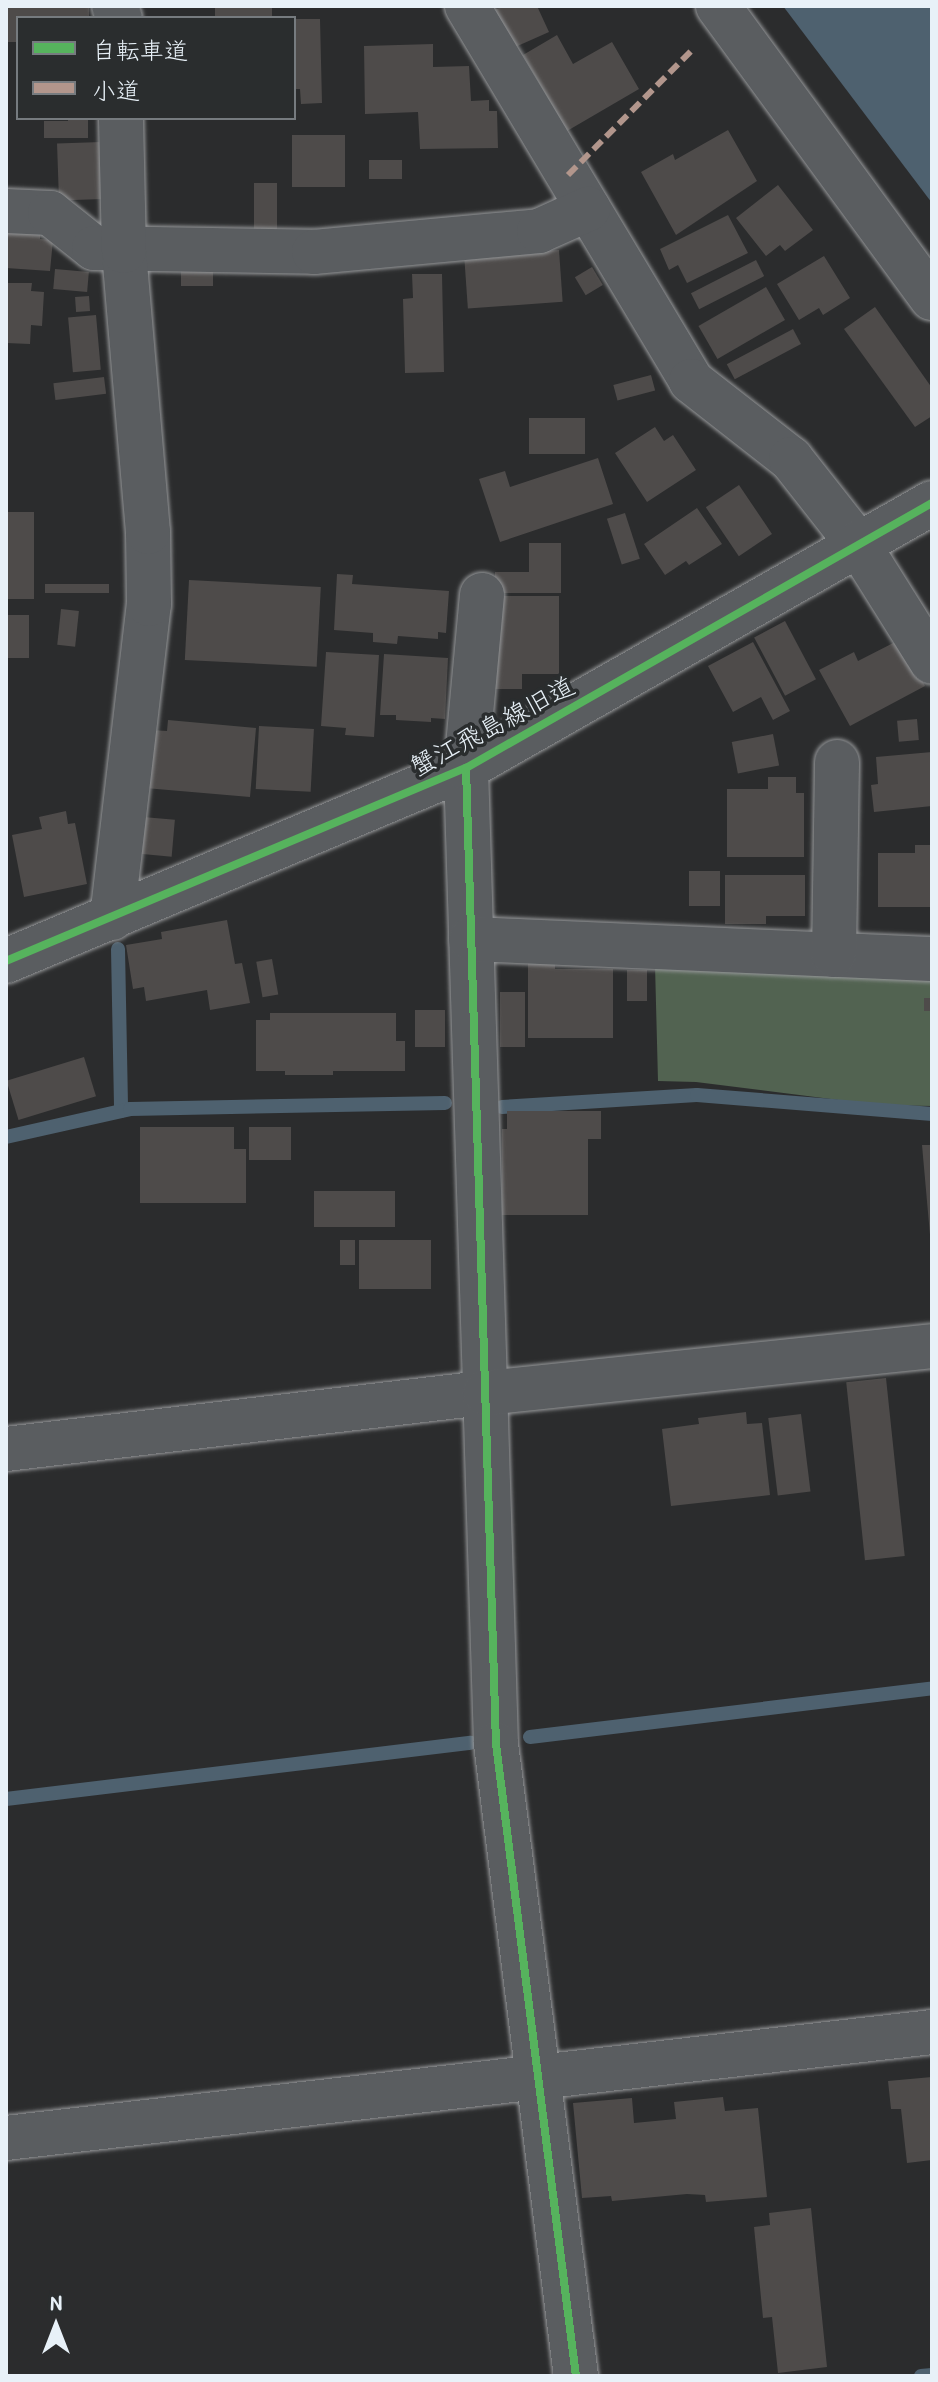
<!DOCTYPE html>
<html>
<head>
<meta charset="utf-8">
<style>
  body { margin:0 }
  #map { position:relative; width:938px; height:2382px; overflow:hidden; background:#2b2c2d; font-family:"Patrick Hand","Klee One",sans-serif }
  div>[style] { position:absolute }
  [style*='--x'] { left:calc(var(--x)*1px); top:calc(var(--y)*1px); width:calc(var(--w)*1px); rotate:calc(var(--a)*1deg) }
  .green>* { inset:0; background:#526351 }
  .water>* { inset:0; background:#4e616f }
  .stream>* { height:14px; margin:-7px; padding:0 7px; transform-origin:7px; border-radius:7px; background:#4e616f }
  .building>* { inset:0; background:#4e4b4a; transform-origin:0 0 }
  .roads { filter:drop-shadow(0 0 2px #96989a) drop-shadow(0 0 2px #96989a) }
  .minor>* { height:44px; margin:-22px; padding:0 22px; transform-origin:22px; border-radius:22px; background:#5a5d60 }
  .quiet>* { height:6px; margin-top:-3px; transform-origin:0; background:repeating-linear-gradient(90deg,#b2968c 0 12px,transparent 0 18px) }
  .cycleway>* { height:8px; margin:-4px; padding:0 4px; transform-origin:4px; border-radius:4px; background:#56b35d }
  span { translate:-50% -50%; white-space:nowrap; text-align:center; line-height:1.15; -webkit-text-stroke:7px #2a2d2e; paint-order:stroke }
  .street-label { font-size:26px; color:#e8f1f8 }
  .frame { position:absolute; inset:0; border:8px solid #e8f1f8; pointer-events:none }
  .legend { position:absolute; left:16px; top:16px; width:280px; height:104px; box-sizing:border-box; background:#2a2d2e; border:2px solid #767b7f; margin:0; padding:10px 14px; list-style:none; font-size:24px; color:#e8f1f8 }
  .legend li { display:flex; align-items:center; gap:16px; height:40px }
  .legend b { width:40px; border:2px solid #767b7f }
  .north { position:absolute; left:16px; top:2286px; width:80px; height:80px; -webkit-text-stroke:6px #2a2d2e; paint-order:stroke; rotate:0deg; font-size:22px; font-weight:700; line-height:32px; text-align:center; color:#e8f1f8 }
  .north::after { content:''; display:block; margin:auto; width:28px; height:36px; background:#e8f1f8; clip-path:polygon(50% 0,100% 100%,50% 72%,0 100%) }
</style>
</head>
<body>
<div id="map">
  <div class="green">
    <i style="clip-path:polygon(655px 965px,932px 981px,932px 1106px,878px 1105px,696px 1082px,658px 1081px)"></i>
  </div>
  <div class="water">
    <i style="clip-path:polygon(783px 6px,932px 6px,932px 203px)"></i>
  </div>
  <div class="stream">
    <i style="--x:118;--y:949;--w:162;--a:88.9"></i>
    <i style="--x:502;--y:1107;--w:195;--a:-3.5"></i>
    <i style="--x:697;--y:1095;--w:236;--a:4.6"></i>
    <i style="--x:6;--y:1137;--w:127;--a:-12.7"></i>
    <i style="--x:130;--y:1109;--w:315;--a:-1.1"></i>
    <i style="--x:530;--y:1737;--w:405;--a:-6.9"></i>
    <i style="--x:6;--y:1799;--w:468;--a:-6.9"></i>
    <i style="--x:921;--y:2376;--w:11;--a:-5"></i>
  </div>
  <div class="building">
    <i style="clip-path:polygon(6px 6px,89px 7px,89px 18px,18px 18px,18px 42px,6px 42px)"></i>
    <i style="left:215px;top:6px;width:57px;height:12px"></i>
    <i style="clip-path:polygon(503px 6px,537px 6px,549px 32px,513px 48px,495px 10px)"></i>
    <i style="clip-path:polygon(294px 19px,320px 19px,322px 103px,301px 104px,300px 89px,294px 89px)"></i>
    <i style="clip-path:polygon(557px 35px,573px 64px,612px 42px,639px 89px,567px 131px,523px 55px)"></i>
    <i style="clip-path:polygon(433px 44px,433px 67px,469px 66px,471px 101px,489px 100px,489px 111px,497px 111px,498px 148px,420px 149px,418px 112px,365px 114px,364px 46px)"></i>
    <i style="clip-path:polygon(68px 118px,88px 118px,88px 138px,44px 138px,44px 121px,68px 121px)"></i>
    <i style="clip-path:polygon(728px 130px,757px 181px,676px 235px,641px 172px,673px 154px,675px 160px)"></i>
    <i style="left:292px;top:135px;width:53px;height:52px"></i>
    <i style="left:101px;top:142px;width:57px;height:44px;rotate:88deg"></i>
    <i style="left:369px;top:160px;width:33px;height:19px"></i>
    <i style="left:254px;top:183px;width:23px;height:58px"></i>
    <i style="clip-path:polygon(778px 185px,813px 230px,785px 251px,780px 245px,766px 256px,736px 218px)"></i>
    <i style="clip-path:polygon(728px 215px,748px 253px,687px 283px,678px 265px,669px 270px,660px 249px)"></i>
    <i style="clip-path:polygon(6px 227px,40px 230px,40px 239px,53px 240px,50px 271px,6px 268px)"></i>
    <i style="left:559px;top:250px;width:52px;height:95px;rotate:86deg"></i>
    <i style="clip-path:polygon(824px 256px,850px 298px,823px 315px,819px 308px,799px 320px,777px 284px)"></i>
    <i style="left:756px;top:260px;width:18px;height:73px;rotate:63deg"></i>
    <i style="left:181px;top:266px;width:32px;height:20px"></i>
    <i style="left:592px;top:267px;width:21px;height:20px;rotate:59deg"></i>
    <i style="left:55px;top:269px;width:34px;height:20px;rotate:5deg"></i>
    <i style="clip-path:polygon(412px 274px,442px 274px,444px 372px,405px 373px,403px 299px,413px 298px)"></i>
    <i style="clip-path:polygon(6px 283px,32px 283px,31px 291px,44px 292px,42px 326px,31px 325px,30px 344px,6px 343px)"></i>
    <i style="left:766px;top:287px;width:38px;height:78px;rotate:60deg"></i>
    <i style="left:89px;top:296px;width:15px;height:14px;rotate:86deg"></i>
    <i style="clip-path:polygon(875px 307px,932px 388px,932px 416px,915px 427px,844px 329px)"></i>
    <i style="left:96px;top:315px;width:55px;height:28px;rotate:85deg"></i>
    <i style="left:793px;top:329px;width:17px;height:75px;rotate:62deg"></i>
    <i style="left:651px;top:375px;width:16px;height:39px;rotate:75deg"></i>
    <i style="left:104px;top:377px;width:17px;height:51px;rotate:83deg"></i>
    <i style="left:529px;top:418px;width:56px;height:36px"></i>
    <i style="clip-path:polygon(655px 427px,664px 441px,673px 435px,696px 470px,647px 502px,615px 453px)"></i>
    <i style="clip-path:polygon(598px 458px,613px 504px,500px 542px,479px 479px,505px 471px,510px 487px)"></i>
    <i style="left:739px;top:485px;width:59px;height:40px;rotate:56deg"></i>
    <i style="clip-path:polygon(697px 508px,722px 544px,689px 565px,686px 561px,665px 575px,644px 544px)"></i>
    <i style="left:6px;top:512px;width:28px;height:87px"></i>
    <i style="left:625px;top:513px;width:48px;height:19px;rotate:72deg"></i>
    <i style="clip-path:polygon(529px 543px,561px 543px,561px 593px,495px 593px,495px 572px,529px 572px)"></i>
    <i style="clip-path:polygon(337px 574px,353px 575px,352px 584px,449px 591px,446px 633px,438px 632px,438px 639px,398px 636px,397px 644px,373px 642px,373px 633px,334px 630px)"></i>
    <i style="left:189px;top:580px;width:132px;height:80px;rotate:3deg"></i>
    <i style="left:45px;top:584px;width:64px;height:9px"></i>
    <i style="clip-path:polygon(488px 596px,559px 596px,559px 674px,522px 674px,522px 689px,488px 689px)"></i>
    <i style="left:61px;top:609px;width:18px;height:36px;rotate:6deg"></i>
    <i style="left:6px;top:615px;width:23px;height:43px"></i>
    <i style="left:785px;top:621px;width:66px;height:35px;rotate:62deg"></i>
    <i style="clip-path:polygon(901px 639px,925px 686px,850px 726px,819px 670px,854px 652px,858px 661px)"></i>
    <i style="clip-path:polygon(753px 642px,790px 711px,773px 720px,761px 697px,733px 712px,708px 666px)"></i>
    <i style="clip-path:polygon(326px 652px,379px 655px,374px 737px,345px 735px,346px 728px,321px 726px)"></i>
    <i style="clip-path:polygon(384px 654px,448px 658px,445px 719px,431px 718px,431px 722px,396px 720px,396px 715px,380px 715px)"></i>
    <i style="left:917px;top:719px;width:21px;height:20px;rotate:85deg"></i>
    <i style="clip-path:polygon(168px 720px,256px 728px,250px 797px,145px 788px,150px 730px,167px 731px)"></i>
    <i style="left:259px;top:726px;width:55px;height:63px;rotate:3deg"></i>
    <i style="left:773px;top:734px;width:32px;height:42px;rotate:79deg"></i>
    <i style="clip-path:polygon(932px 752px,932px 806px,874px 812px,871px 785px,878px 784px,876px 757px)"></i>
    <i style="clip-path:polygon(768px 777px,796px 777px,796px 793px,804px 793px,804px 857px,727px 857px,727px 789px,768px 789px)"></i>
    <i style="clip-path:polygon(66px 811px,68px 824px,75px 823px,87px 884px,24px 897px,12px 835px,42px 829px,39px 817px)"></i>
    <i style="left:143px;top:817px;width:32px;height:37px;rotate:5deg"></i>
    <i style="clip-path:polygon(915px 845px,932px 845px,932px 907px,878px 907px,878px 853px,915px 853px)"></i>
    <i style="left:689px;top:871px;width:31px;height:35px"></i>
    <i style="clip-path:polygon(725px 875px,805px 875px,805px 916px,766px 916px,766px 924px,725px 924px)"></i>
    <i style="clip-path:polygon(227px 920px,235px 964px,242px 963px,250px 1003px,210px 1010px,207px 990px,146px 1001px,144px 987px,133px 989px,126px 945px,162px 939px,161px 932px)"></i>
    <i style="left:272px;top:959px;width:36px;height:16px;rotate:80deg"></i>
    <i style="clip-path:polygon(528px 961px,555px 961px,555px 969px,613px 969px,613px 1038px,528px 1038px)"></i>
    <i style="left:627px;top:970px;width:20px;height:31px"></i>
    <i style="left:500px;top:992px;width:25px;height:55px"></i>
    <i style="left:924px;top:998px;width:8px;height:13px"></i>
    <i style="left:415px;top:1010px;width:30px;height:37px"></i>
    <i style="clip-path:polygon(270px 1013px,396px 1013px,396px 1041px,405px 1041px,405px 1071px,333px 1071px,333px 1075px,285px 1075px,285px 1071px,256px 1071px,256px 1020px,270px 1020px)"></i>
    <i style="left:84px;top:1057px;width:41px;height:81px;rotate:73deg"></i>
    <i style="clip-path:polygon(507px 1111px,601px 1111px,601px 1139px,588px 1139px,588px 1215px,502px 1215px,502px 1129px,507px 1129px)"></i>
    <i style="clip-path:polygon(140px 1127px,234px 1127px,234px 1149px,246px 1149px,246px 1203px,140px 1203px)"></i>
    <i style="left:249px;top:1127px;width:42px;height:33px"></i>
    <i style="clip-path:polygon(922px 1145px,932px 1145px,932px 1235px,930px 1235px)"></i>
    <i style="left:314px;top:1191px;width:81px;height:36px"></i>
    <i style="left:340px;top:1240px;width:15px;height:25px"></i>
    <i style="left:359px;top:1240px;width:72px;height:49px"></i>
    <i style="left:886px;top:1378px;width:179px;height:40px;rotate:84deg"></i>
    <i style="clip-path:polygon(746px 1412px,747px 1424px,762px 1423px,770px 1495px,671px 1506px,662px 1429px,699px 1424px,698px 1418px)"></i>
    <i style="left:801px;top:1414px;width:78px;height:33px;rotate:83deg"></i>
    <i style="clip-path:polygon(932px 2077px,932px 2160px,907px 2163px,901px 2109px,891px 2109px,888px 2081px)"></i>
    <i style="clip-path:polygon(723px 2097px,725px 2111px,758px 2108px,767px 2197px,706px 2202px,705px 2195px,687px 2194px,612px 2201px,611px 2196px,582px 2198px,573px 2103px,632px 2098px,634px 2123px,676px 2119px,674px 2102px)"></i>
    <i style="clip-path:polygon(811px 2208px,827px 2367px,778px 2373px,772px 2317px,763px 2318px,754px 2227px,770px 2225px,769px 2213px)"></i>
  </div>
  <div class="roads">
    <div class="minor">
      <i style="--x:114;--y:6;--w:13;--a:63"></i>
      <i style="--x:467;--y:6;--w:437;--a:59.1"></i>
      <i style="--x:691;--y:381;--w:127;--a:38"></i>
      <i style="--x:791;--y:459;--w:108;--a:51.8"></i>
      <i style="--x:858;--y:544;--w:139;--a:57.9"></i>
      <i style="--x:718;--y:6;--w:362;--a:53.8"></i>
      <i style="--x:6;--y:211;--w:44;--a:2.6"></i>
      <i style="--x:50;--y:213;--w:56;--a:38.5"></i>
      <i style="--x:94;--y:248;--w:220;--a:1"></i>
      <i style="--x:314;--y:252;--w:226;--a:-5.3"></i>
      <i style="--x:539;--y:231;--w:54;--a:-24.2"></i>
      <i style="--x:482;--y:595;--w:174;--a:95.3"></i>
      <i style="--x:466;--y:768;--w:976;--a:88.24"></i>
      <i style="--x:496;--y:1744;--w:637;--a:82.79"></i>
      <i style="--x:112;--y:918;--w:316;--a:-83.3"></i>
      <i style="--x:149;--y:604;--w:72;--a:-90.8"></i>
      <i style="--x:148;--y:532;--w:282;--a:-94.9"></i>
      <i style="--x:124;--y:251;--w:133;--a:-91.3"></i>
      <i style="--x:471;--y:939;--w:461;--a:2.5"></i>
      <i style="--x:834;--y:955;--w:193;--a:-89.1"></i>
      <i style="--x:6;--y:961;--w:499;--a:-22.8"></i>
      <i style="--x:466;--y:768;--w:536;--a:-29.63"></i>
      <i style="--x:6;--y:1449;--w:482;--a:-6.7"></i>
      <i style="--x:485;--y:1393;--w:449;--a:-6"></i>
      <i style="--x:6;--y:2138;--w:932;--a:-6.53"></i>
    </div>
  </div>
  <div class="quiet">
    <i style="--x:568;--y:175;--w:176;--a:-45.2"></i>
  </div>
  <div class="cycleway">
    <i style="--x:466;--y:768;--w:976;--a:88.24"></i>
    <i style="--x:496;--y:1744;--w:637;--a:82.79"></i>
    <i style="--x:6;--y:961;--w:499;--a:-22.8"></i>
    <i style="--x:466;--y:768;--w:536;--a:-29.63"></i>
  </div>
  <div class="street-label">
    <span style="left:492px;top:726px;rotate:-28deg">蟹江飛島線旧道</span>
  </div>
  <div class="frame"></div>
  <ul class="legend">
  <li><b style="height:10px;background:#56b35d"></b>自転車道</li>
  <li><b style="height:10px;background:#b2968c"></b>小道</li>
  </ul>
  <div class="north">N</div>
</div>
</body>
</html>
